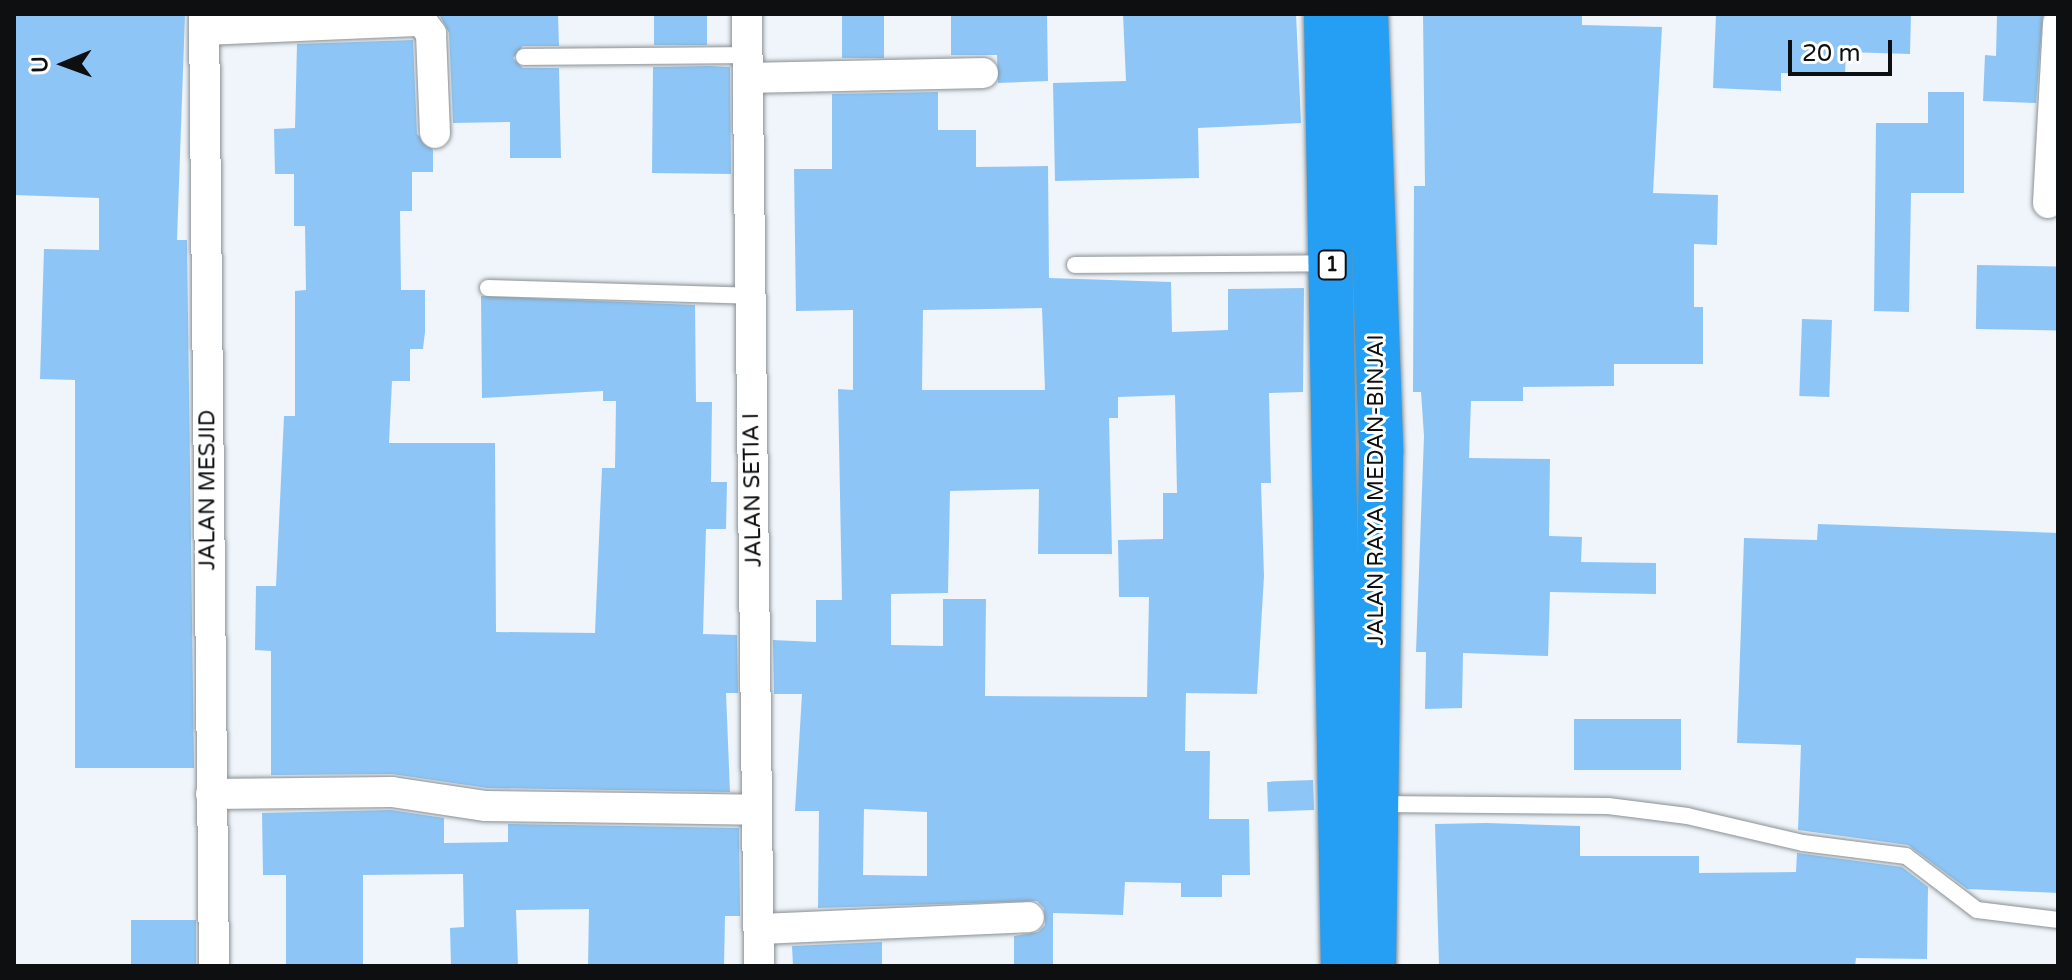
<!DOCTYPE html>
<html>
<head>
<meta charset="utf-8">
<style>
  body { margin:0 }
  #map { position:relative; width:2072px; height:980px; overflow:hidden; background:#eff5fa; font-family:"Varela Round",sans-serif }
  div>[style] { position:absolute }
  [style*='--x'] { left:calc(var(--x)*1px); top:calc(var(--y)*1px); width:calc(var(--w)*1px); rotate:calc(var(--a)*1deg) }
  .building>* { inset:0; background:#8dc6f6; transform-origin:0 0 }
  .roads { filter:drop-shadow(0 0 2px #8a9094) drop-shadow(0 0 2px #8a9094) }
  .lane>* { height:16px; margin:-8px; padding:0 8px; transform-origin:8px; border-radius:8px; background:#fff }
  .street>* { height:30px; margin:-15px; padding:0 15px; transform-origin:15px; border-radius:15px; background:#fff }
  .highway>* { height:44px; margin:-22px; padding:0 22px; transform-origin:22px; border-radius:22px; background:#249ff3 }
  span { translate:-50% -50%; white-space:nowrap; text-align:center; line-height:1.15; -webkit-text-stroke:6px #fff; paint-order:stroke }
  .shield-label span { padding:2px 6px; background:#fff; border:2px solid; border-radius:6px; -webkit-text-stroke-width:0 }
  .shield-label { font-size:20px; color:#0d0f11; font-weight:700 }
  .street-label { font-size:22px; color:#0d0f11 }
  .frame { position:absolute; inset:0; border:16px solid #0d0f11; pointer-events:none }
  .north { position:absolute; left:24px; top:24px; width:80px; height:80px; -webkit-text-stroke:6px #fff; paint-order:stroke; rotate:269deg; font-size:22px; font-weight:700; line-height:32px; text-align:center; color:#0d0f11 }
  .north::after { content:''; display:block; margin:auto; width:28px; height:36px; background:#0d0f11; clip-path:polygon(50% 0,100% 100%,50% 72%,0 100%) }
  .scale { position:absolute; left:1788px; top:40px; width:104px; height:36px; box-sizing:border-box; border:4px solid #0d0f11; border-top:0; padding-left:10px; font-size:24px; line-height:28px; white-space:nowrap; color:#0d0f11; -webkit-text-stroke:6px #fff; paint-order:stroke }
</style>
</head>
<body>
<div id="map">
  <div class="building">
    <i style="clip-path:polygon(14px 14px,185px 14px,177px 240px,187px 240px,194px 768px,75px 768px,75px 380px,40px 379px,44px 249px,99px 250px,99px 198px,14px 195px)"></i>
    <i style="clip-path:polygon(439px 14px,558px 14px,559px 46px,523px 46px,513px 58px,523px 68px,559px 68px,561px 158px,510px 158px,510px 122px,453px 123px,449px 33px)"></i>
    <i style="left:654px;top:14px;width:53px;height:31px"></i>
    <i style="left:842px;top:14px;width:42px;height:44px"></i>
    <i style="clip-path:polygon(951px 14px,1047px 14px,1048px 81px,998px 83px,997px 55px,951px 55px)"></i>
    <i style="clip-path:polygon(1123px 14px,1296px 14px,1301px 123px,1198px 128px,1199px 178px,1055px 181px,1053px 83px,1126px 81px)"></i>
    <i style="clip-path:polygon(1423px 14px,1582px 14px,1582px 25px,1662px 27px,1653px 193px,1718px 195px,1717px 245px,1694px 244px,1694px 307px,1703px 307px,1703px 364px,1614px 364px,1614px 386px,1523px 387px,1523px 401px,1471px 401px,1469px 458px,1550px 459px,1549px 536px,1582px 537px,1581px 562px,1656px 563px,1656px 594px,1550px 592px,1548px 656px,1463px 653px,1462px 708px,1425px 709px,1426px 652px,1416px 652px,1424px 436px,1421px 392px,1413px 392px,1414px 186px,1425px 186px)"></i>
    <i style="clip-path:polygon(1716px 14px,1911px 14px,1910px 54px,1846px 52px,1845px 75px,1781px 73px,1781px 91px,1713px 88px)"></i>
    <i style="clip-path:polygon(1997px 14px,2043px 14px,2036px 103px,1983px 101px,1985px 55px,1996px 56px)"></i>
    <i style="clip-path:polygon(413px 40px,417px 134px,433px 150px,433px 172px,412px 172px,412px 211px,400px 211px,401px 290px,425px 290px,425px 332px,423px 349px,410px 349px,410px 381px,392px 381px,389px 443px,495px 443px,496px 632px,595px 633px,602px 468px,615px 468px,616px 401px,603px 401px,603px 391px,482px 398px,481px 296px,695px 305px,696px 402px,712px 402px,711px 482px,727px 482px,726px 529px,706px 529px,703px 634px,737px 635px,738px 693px,726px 693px,730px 792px,487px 788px,392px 774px,271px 775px,271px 651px,255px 650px,256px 586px,276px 586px,284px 416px,295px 416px,295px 291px,306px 290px,305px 226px,294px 226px,294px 174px,275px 174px,274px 129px,295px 128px,297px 44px)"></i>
    <i style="clip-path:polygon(709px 66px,730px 67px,731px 174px,652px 173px,653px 67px)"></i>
    <i style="clip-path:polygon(evenodd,938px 92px,938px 130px,976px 130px,976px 167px,1048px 166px,1049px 278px,1171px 282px,1172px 332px,1228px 330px,1228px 289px,1304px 288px,1303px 392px,1269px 393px,1271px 483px,1261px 483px,1264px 576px,1257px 694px,1186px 693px,1185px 751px,1210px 751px,1209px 819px,1249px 819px,1250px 875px,1222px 875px,1222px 897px,1181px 897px,1181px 883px,1125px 882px,1123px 915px,1053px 913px,1053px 966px,1014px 966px,1014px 936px,1038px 932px,1045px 925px,1044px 908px,1037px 901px,818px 908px,819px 811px,795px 811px,802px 694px,774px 694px,773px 640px,816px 642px,816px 600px,842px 600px,838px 389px,853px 390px,853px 310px,796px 311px,794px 169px,832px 169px,832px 94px,938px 92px,1042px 308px,1045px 390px,922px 390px,923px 310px,1042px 308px,938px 92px,1175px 395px,1177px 493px,1163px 493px,1163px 539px,1118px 540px,1119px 597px,1149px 597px,1147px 697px,985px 696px,986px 599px,943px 599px,943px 646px,891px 645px,891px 594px,948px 593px,950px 491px,1039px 489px,1038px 554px,1112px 554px,1109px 418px,1118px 418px,1118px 397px,1175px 395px,938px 92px,864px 809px,927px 812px,927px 876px,863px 875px,864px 809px)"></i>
    <i style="clip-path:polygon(1928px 92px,1964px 92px,1964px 193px,1911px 193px,1909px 312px,1874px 311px,1876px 123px,1928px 123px)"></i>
    <i style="left:1977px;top:265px;width:81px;height:64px;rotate:1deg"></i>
    <i style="left:1802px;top:319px;width:30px;height:77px;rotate:2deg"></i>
    <i style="clip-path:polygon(1818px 524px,2058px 533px,2058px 893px,1967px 889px,1908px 845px,1798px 830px,1801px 745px,1737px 743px,1744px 538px,1817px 540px)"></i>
    <i style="left:1574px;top:719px;width:107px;height:51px"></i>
    <i style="left:1313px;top:780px;width:30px;height:46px;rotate:88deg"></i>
    <i style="clip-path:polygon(391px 810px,444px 818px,444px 843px,508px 842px,508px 824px,739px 828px,740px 916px,725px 916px,724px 966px,588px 966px,589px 909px,516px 910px,518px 966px,451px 966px,450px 928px,464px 927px,463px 874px,363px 875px,363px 964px,286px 964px,286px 875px,263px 875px,262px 813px)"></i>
    <i style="clip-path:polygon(1486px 823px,1580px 826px,1580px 856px,1699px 856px,1699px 873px,1796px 872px,1797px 853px,1902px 867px,1928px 887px,1927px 959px,1856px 958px,1855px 966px,1439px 966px,1435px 824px)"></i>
    <i style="left:196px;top:920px;width:46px;height:65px;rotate:90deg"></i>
    <i style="clip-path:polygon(882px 942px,882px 966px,793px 966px,792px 946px)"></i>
  </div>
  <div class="roads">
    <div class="lane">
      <i style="--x:524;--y:57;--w:224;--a:-0.5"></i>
      <i style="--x:1075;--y:265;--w:255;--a:-0.4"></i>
      <i style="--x:488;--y:288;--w:263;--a:1.7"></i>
      <i style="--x:1377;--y:804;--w:231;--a:0.5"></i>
      <i style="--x:1608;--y:806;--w:80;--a:7.2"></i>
      <i style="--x:1687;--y:816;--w:119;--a:13.1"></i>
      <i style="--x:1803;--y:843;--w:104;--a:7.2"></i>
      <i style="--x:1906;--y:856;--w:89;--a:37.3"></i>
      <i style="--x:1977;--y:910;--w:82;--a:7"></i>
    </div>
    <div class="street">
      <i style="--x:204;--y:14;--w:952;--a:89.4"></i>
      <i style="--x:747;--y:14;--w:952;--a:89.28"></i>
      <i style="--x:204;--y:30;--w:218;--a:-2.4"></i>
      <i style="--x:422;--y:21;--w:16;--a:55"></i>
      <i style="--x:431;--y:34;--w:99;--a:87.7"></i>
      <i style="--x:748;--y:78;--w:235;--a:-1.2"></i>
      <i style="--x:2048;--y:203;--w:180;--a:-86.8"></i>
      <i style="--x:211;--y:794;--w:181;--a:-0.6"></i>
      <i style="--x:392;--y:792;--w:95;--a:8.5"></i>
      <i style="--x:486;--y:806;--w:271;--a:0.8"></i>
      <i style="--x:759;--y:929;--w:270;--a:-2.5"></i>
    </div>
    <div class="highway">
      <i style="--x:1326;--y:14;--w:952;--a:88.98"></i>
      <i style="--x:1366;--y:14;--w:439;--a:88"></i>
      <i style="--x:1381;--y:453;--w:513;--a:90.78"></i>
    </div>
  </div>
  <div class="shield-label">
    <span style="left:1332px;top:265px">1</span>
  </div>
  <div class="street-label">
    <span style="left:208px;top:490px;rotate:-90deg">JALAN MESJID</span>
    <span style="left:753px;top:490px;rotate:-91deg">JALAN SETIA I</span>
    <span style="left:1377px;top:490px;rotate:-90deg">JALAN RAYA MEDAN-BINJAI</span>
  </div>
  <div class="frame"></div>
  <div class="north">U</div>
  <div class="scale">20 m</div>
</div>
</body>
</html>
